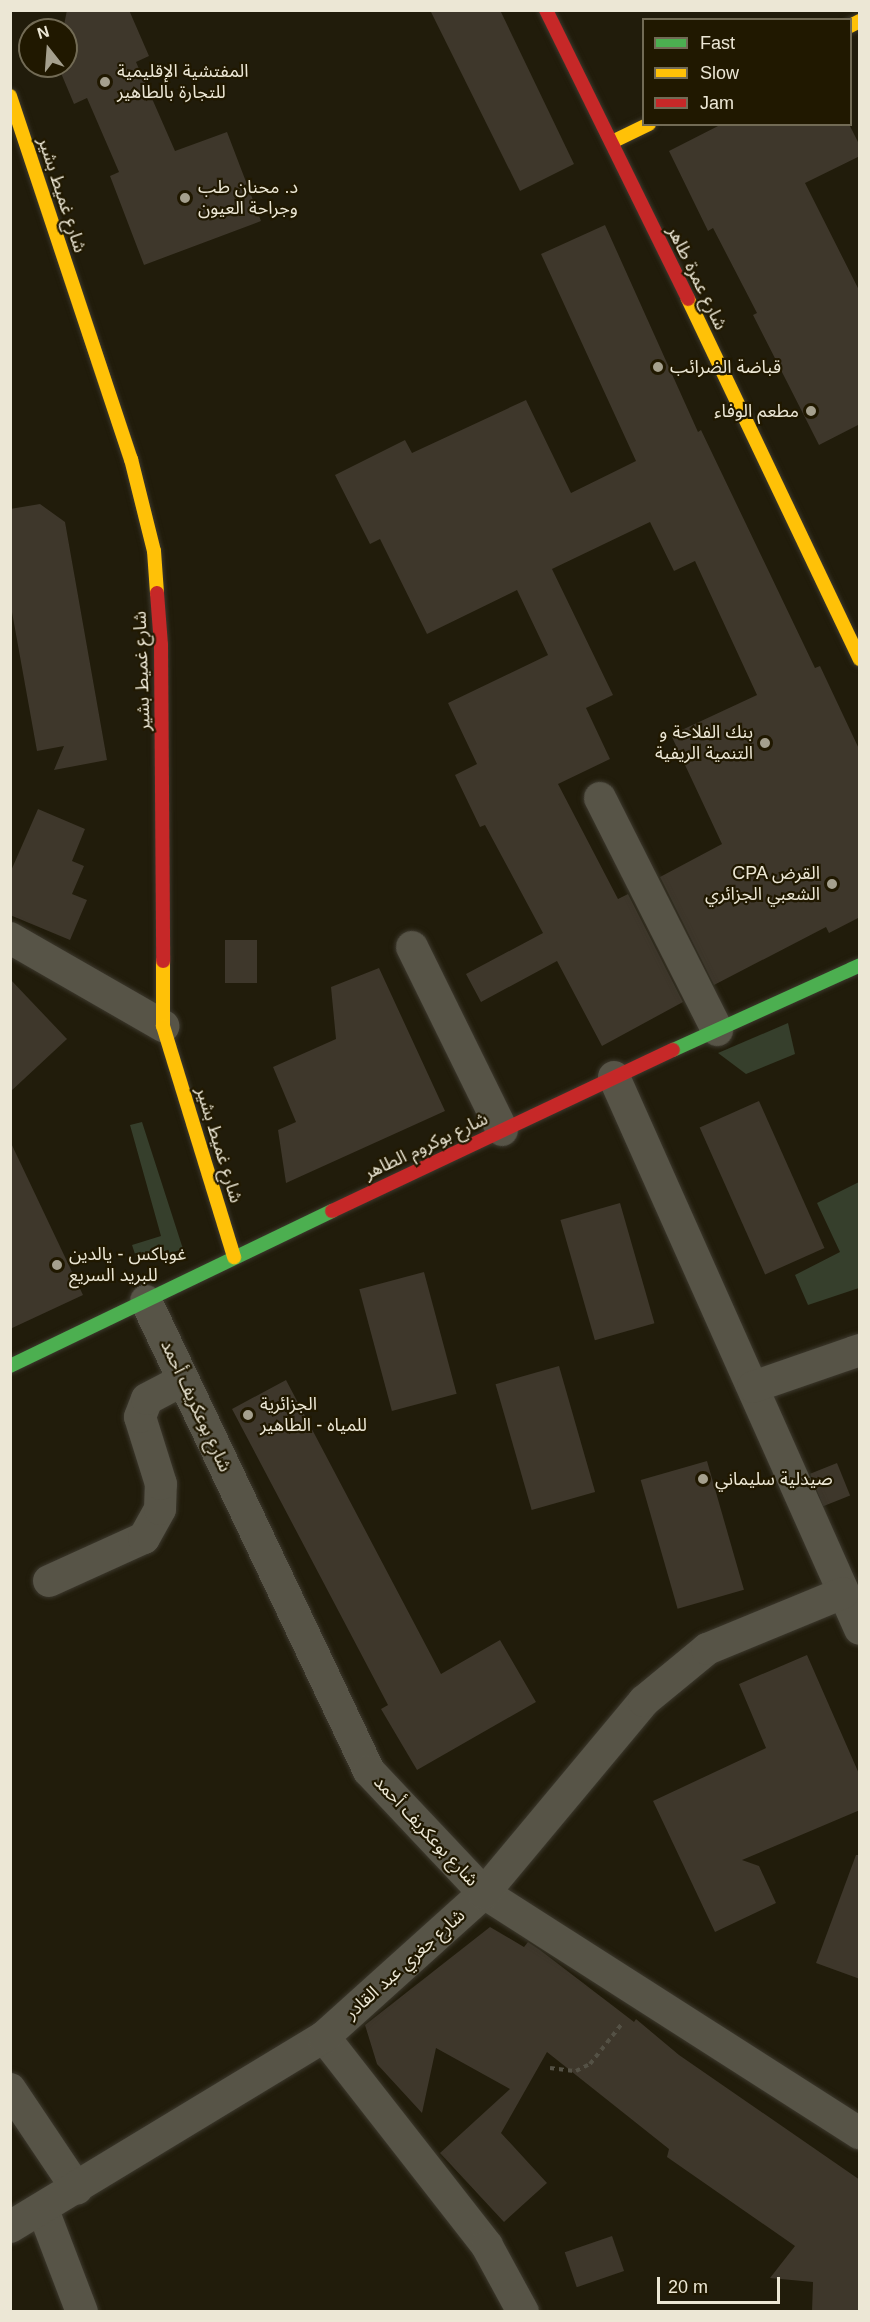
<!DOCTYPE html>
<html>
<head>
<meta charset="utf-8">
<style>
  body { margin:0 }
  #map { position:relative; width:870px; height:2322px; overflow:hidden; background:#211c0b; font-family:Arial,"Noto Sans Arabic",sans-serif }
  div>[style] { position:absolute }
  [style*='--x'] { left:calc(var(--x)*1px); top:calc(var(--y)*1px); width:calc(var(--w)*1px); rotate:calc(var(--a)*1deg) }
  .green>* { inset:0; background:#363f2c }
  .building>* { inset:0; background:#3e372b; transform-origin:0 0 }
  .path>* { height:4px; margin-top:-2px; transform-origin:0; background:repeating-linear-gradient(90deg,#545145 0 4.5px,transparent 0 9px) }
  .roads { filter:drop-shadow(0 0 2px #3c382d) drop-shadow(0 0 2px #3c382d) }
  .street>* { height:32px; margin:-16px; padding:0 16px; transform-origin:16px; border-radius:16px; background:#575447 }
  .fast>* { height:14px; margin:-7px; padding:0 7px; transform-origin:7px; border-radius:7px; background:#4caf50 }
  .slow>* { height:14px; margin:-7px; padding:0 7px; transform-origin:7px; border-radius:7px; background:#ffc107 }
  .jam>* { height:14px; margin:-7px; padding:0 7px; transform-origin:7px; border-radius:7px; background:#c62828 }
  .dots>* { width:16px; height:16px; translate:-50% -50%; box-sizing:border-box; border:3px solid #201800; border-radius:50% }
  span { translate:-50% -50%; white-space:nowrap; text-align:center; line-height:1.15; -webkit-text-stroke:4.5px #201800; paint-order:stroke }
  .poi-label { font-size:18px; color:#ece7d5 }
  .left { translate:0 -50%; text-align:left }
  .right { translate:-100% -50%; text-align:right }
  .street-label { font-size:18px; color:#ece7d5 }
  .frame { position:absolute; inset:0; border:12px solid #ece7d5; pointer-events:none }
  .legend { position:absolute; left:642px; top:18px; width:210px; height:108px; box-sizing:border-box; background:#201800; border:2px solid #726b55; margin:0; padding:8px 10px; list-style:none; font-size:18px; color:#ece7d5 }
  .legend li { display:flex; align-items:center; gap:12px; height:30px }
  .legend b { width:30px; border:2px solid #726b55 }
  .north { position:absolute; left:18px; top:18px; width:60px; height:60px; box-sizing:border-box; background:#201800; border:2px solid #726b55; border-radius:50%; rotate:343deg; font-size:16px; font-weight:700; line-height:24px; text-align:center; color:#ece7d5 }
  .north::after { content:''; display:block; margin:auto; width:21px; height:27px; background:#a5a08e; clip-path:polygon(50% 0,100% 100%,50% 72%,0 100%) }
  .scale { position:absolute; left:657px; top:2277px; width:123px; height:27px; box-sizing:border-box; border:3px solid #ece7d5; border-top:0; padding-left:8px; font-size:18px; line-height:21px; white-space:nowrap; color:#ece7d5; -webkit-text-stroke:4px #201800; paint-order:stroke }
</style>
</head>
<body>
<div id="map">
  <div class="green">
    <i style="clip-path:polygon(788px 1023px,795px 1054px,746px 1074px,718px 1053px)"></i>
    <i style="clip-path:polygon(142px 1122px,183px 1249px,138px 1263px,132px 1245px,161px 1236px,130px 1125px)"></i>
    <i style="clip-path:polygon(859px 1182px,859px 1288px,808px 1305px,795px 1275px,840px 1252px,817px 1203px)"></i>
  </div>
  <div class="building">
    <i style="clip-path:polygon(67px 10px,129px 10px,149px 56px,136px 62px,175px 151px,227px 132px,261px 221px,144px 265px,110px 176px,119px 172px,87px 98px,74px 104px,58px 66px,66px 66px,66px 30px,63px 30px)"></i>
    <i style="clip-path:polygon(430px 10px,500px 10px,574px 164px,520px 191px)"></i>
    <i style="clip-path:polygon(722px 124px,849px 124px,860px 146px,860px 156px,805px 183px,860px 292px,860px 424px,819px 445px,753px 315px,757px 313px,713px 228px,708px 231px,669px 151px)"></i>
    <i style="clip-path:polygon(605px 225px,698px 432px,701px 430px,815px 668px,820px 666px,860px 751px,860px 917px,829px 933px,826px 927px,714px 985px,660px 877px,722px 844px,671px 735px,757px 695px,695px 561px,674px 571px,650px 522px,552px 569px,613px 695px,586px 708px,610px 759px,558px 784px,618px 899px,628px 894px,683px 1002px,602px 1046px,557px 961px,481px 1002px,466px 974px,543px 933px,485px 825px,480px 827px,455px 775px,477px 764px,448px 703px,548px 655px,517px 590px,427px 634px,380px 539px,370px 544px,335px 475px,405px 440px,412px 453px,526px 400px,571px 493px,636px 461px,541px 254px)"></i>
    <i style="clip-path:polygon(40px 504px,65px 522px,107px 760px,54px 770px,64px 746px,37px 751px,10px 601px,10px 509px)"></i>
    <i style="clip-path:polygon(38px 809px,85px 829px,72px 861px,84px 866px,72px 894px,87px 900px,70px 940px,10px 915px,10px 873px)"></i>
    <i style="left:225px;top:940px;width:32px;height:43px"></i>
    <i style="clip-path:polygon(379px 968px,445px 1111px,286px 1183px,278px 1130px,296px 1122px,273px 1067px,336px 1039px,331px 987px)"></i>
    <i style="clip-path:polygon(10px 979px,67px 1039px,10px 1092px)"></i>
    <i style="left:759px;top:1101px;width:161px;height:65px;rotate:66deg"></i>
    <i style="clip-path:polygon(10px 1141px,83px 1295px,10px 1329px)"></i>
    <i style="left:620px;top:1203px;width:125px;height:62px;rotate:74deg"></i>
    <i style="left:424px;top:1272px;width:126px;height:67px;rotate:75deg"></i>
    <i style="left:559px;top:1366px;width:131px;height:66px;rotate:74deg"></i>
    <i style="clip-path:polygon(286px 1380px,441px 1674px,500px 1640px,536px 1702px,417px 1770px,381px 1709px,388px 1705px,232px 1409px)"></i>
    <i style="left:707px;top:1461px;width:134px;height:69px;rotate:74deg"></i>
    <i style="left:837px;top:1463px;width:35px;height:29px;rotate:68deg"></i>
    <i style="clip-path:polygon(807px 1655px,860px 1776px,860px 1810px,742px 1860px,759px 1866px,776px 1903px,715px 1932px,653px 1801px,766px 1748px,739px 1684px)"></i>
    <i style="clip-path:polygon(856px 1855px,860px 1855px,860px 1979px,816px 1963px)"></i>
    <i style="clip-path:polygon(490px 1927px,524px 1947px,528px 1942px,540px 1950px,634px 2022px,636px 2019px,679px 2055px,860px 2180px,860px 2312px,812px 2312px,813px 2282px,770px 2278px,795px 2246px,667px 2157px,669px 2149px,547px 2052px,501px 2133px,547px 2183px,504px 2222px,440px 2153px,510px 2089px,436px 2048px,422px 2113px,377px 2064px,365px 2025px)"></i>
    <i style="left:612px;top:2236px;width:37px;height:50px;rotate:71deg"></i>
  </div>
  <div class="path">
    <i style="--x:550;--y:2068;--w:26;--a:7"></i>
    <i style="--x:576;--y:2071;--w:16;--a:-27"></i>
    <i style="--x:590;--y:2064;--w:50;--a:-51.5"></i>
  </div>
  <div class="roads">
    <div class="street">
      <i style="--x:600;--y:798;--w:260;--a:63.2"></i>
      <i style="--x:10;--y:938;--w:177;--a:29.9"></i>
      <i style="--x:412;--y:947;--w:204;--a:63.8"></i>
      <i style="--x:614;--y:1077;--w:604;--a:65.98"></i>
      <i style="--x:146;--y:1301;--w:520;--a:64.62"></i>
      <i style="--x:369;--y:1771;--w:168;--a:46.7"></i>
      <i style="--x:484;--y:1893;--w:446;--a:32.6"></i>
      <i style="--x:753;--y:1387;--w:113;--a:-19.1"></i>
      <i style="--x:49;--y:1581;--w:104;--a:-24.4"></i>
      <i style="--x:144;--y:1538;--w:33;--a:-61"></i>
      <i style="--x:160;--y:1509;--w:25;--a:-88"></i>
      <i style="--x:161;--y:1484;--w:70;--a:-107.4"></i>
      <i style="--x:140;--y:1417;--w:19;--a:-69"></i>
      <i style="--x:147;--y:1399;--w:41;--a:-27.8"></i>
      <i style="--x:324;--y:2037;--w:265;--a:52"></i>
      <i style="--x:487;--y:2246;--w:75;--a:61.4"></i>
      <i style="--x:10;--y:2089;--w:120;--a:56.2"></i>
      <i style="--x:43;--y:2210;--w:109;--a:69.1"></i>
      <i style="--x:10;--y:2227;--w:367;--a:-31.2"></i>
      <i style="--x:324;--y:2037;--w:215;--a:-42"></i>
      <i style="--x:484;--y:1893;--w:250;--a:-50.2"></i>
      <i style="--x:644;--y:1701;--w:82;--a:-39.5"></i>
      <i style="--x:707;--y:1649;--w:147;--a:-22.4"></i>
    </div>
    <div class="fast">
      <i style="--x:673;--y:1050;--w:205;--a:-24.4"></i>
      <i style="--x:10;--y:1366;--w:357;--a:-25.7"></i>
    </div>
    <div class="slow">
      <i style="--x:850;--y:26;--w:11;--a:-27"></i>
      <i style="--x:10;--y:96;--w:383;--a:71.6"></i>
      <i style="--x:131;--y:459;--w:95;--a:76"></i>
      <i style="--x:154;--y:551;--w:42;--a:85.9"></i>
      <i style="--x:612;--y:142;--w:41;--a:-25.9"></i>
      <i style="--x:688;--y:299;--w:399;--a:64.5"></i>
      <i style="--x:163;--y:961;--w:65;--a:90"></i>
      <i style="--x:163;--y:1026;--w:242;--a:72.9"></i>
    </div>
    <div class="jam">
      <i style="--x:546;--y:10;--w:322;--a:63.8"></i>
      <i style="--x:157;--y:593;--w:52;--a:85.6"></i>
      <i style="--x:161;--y:645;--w:316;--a:89.6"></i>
      <i style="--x:332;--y:1211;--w:377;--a:-25.3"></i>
    </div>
  </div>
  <div class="dots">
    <i style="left:105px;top:82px;background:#a5a08e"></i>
    <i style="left:185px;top:198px;background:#a5a08e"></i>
    <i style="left:658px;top:367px;background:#a5a08e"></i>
    <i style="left:811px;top:411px;background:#a5a08e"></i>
    <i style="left:765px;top:743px;background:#a5a08e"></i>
    <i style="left:832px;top:884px;background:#a5a08e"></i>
    <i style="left:57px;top:1265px;background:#a5a08e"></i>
    <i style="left:248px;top:1415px;background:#a5a08e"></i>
    <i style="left:703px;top:1479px;background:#a5a08e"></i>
  </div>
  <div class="poi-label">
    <span class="left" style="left:117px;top:82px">المفتشية الإقليمية<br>للتجارة بالطاهير</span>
    <span class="left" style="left:198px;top:198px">د. محنان طب<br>وجراحة العيون</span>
    <span class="left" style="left:670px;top:367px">قباضة الضرائب</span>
    <span class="right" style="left:799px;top:411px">مطعم الوفاء</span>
    <span class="right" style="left:753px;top:743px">بنك الفلاحة و<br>التنمية الريفية</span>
    <span class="right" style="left:820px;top:884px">CPA القرض<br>الشعبي الجزائري</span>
    <span class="left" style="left:69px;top:1265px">غوباكس - يالدين<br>للبريد السريع</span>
    <span class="left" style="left:260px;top:1415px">الجزائرية<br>للمياه - الطاهير</span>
    <span class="left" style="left:715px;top:1479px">صيدلية سليماني</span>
  </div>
  <div class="street-label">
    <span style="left:62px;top:195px;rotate:72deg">شارع غميط بشير</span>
    <span style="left:697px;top:278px;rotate:64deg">شارع عمرة طاهر</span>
    <span style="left:142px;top:671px;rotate:-92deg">شارع غميط بشير</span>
    <span style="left:219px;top:1145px;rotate:73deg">شارع غميط بشير</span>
    <span style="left:426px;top:1146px;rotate:-25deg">شارع بوكروم الطاهر</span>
    <span style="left:196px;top:1406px;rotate:65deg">شارع بوعكريف أحمد</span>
    <span style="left:426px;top:1831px;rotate:47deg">شارع بوعكريف أحمد</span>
    <span style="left:405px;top:1964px;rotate:-42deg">شارع جغري عبد القادر</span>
  </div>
  <div class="frame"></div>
  <ul class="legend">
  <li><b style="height:8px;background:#4caf50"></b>Fast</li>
  <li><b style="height:8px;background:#ffc107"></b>Slow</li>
  <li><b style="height:8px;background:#c62828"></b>Jam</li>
  </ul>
  <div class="north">N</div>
  <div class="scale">20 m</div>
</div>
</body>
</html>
